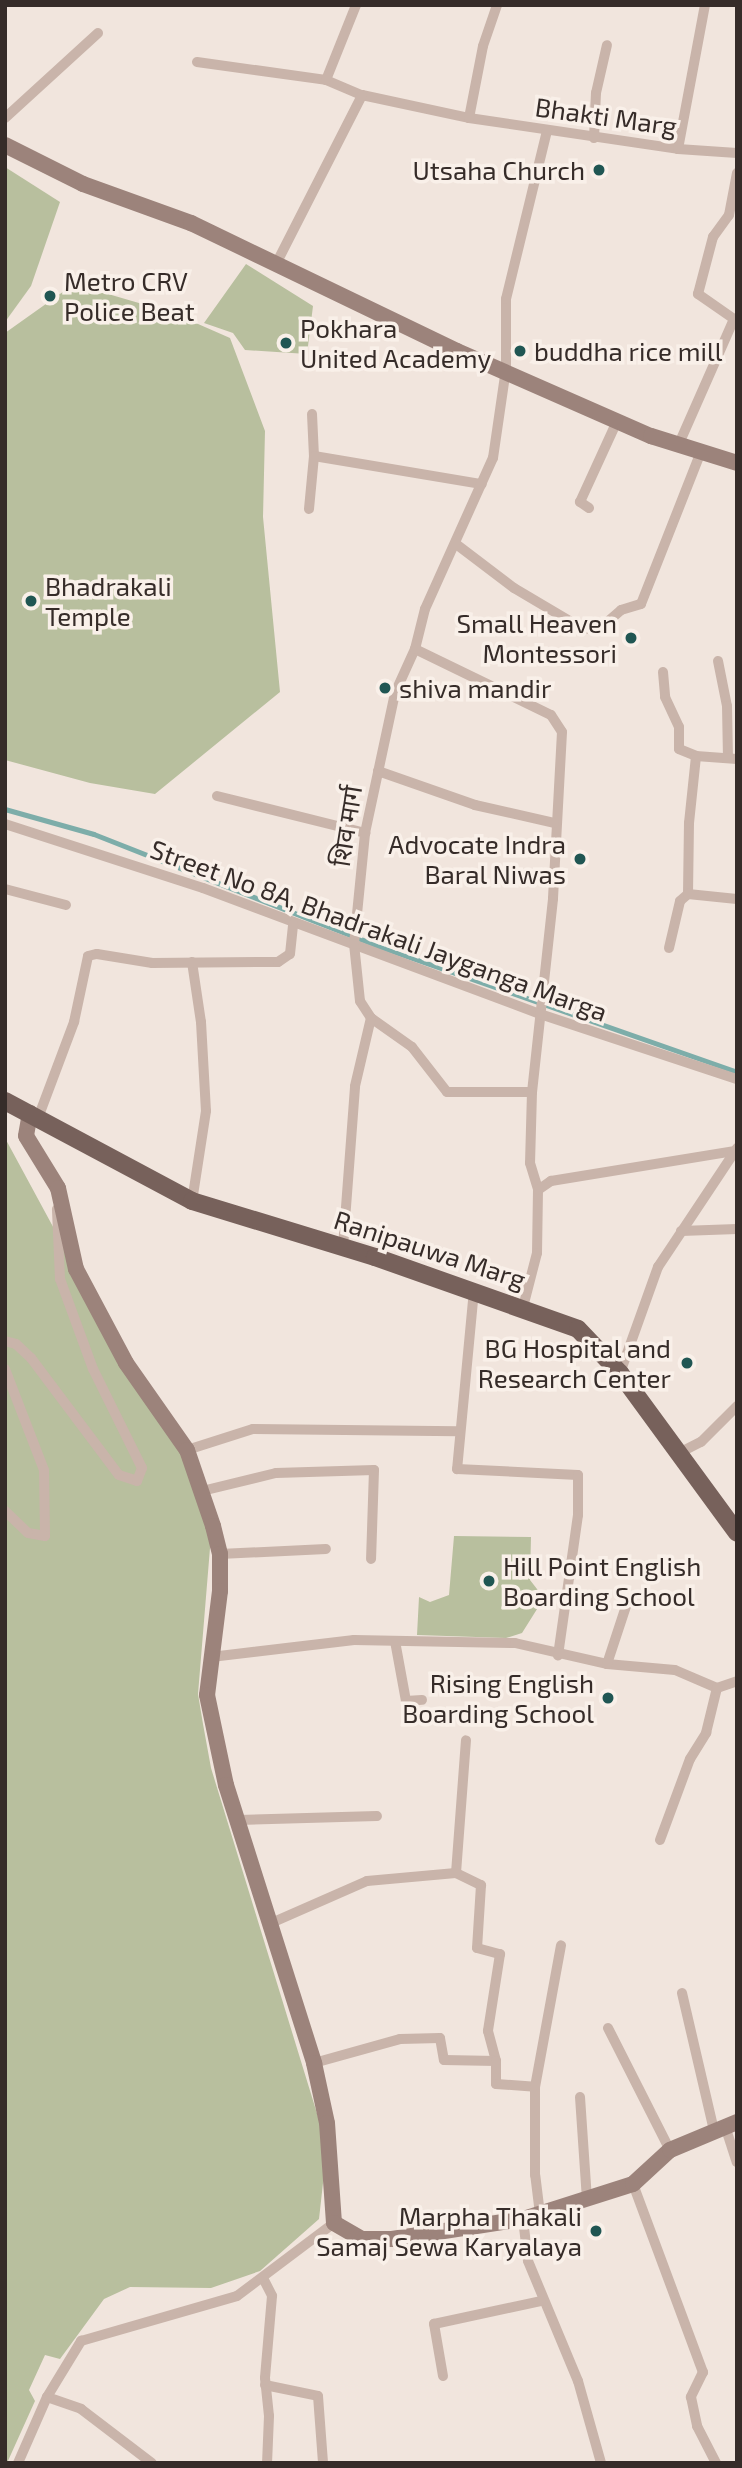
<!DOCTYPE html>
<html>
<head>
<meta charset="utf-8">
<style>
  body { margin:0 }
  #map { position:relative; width:742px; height:2468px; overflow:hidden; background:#f1e5dd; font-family:"Exo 2","Noto Sans Devanagari",sans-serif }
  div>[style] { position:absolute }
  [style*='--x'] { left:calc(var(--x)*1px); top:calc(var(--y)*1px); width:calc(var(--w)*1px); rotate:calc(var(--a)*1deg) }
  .green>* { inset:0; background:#b8bf9e }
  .stream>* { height:4.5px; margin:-2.25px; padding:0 2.25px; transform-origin:2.25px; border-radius:2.25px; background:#7dada9 }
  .street>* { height:10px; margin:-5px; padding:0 5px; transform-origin:5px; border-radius:5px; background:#c9b4aa }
  .secondary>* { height:16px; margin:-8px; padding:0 8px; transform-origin:8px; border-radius:8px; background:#9c837b }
  .primary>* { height:18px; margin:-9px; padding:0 9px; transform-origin:9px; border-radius:9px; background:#77615b }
  .dots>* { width:19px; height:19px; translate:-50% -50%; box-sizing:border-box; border:4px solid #f9f0e9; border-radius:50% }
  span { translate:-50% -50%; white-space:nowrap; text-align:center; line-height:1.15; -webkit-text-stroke:7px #f9f0e9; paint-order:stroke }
  .street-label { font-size:26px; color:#362c29 }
  .poi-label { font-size:26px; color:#362c29 }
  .right { translate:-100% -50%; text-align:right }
  .left { translate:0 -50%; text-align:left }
  .frame { position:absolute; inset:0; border:7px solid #362c29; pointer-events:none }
</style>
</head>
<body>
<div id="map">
  <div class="green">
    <i style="clip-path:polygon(5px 167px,60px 202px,31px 286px,5px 322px)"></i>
    <i style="clip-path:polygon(246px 264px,313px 306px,307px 354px,245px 350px,233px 333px,204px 323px)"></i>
    <i style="clip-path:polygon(74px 284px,173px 313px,230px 338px,265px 431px,263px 517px,280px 692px,155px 794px,90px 783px,5px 760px,5px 333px)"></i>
    <i style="clip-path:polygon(5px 1138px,130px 1369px,182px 1448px,211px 1536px,198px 1694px,203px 1724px,211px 1768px,319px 2120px,325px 2165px,319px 2219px,260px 2271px,211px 2288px,130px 2287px,104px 2299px,60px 2359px,45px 2355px,29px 2390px,35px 2401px,7px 2463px)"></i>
    <i style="clip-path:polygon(454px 1536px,531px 1537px,530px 1580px,544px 1598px,522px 1633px,506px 1638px,417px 1635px,419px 1597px,430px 1602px,449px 1595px)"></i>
  </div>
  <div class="stream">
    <i style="--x:5;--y:809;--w:92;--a:15.7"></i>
    <i style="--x:94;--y:834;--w:305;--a:21.5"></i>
    <i style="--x:378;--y:946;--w:380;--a:19.3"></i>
  </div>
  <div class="street">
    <i style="--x:197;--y:62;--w:130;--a:7.9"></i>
    <i style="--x:326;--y:80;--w:39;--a:23"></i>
    <i style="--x:362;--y:95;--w:109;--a:12.1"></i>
    <i style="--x:469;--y:118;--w:211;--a:8.4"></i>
    <i style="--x:678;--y:149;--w:59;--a:3.9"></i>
    <i style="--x:326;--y:80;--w:81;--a:-68.2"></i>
    <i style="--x:5;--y:118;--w:126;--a:-42.4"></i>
    <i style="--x:469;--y:118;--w:73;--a:-79"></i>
    <i style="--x:483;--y:46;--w:43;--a:-71.1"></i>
    <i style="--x:594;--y:138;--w:45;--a:-87.5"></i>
    <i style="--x:596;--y:93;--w:49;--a:-77.1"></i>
    <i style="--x:678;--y:149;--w:147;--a:-79.4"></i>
    <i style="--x:275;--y:266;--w:192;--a:-63"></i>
    <i style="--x:312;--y:414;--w:42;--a:87.3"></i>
    <i style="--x:314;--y:456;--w:170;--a:9.5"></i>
    <i style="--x:678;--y:446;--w:139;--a:-66.2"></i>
    <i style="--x:734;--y:319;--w:44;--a:-145.2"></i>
    <i style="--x:698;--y:294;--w:59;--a:-75.3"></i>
    <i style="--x:713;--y:237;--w:27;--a:-54"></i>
    <i style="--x:729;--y:215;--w:43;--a:-79.2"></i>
    <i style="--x:589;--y:508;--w:11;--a:-146"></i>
    <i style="--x:580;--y:502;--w:89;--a:-65.4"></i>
    <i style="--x:309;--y:509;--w:53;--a:-84.6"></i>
    <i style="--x:456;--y:544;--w:73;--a:37.2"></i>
    <i style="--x:514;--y:588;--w:77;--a:30.6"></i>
    <i style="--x:580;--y:627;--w:17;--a:13"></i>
    <i style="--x:597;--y:631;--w:32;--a:-41"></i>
    <i style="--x:621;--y:610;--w:21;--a:-17"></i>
    <i style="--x:641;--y:604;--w:161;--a:-68.5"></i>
    <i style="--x:415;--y:649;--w:151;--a:25.9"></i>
    <i style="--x:551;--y:715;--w:20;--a:57"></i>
    <i style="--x:562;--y:732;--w:167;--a:93.1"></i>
    <i style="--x:553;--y:899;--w:194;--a:96.2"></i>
    <i style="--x:532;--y:1092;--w:71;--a:91.6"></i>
    <i style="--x:530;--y:1163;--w:28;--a:73"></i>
    <i style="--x:538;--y:1190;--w:63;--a:90.9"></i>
    <i style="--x:537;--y:1253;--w:56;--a:104.5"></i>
    <i style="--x:718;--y:661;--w:46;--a:78.7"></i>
    <i style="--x:727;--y:706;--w:51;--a:88.9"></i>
    <i style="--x:663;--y:672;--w:25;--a:85"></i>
    <i style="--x:665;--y:697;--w:33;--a:65"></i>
    <i style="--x:679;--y:727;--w:22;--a:90"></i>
    <i style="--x:679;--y:749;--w:18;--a:22"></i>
    <i style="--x:696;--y:756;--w:41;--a:4.2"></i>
    <i style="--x:378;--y:771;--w:103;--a:19.3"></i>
    <i style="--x:475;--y:805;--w:81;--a:12.8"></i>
    <i style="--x:217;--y:796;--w:153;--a:14"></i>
    <i style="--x:5;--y:824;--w:208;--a:17.9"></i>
    <i style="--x:203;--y:888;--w:360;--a:20.5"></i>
    <i style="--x:540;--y:1014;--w:207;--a:18.3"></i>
    <i style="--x:5;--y:889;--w:63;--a:14.7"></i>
    <i style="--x:688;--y:894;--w:71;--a:-89.2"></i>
    <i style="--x:689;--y:823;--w:67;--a:-84"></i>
    <i style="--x:669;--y:948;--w:48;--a:-76.8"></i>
    <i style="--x:680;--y:901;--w:11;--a:-41"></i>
    <i style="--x:688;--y:894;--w:49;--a:5.8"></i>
    <i style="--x:192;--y:962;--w:61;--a:81.5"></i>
    <i style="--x:201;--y:1022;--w:89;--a:86.8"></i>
    <i style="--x:206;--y:1111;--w:91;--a:98.8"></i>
    <i style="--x:532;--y:1092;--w:85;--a:180"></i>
    <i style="--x:447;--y:1092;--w:57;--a:-127.9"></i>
    <i style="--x:412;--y:1047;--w:50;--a:-144.7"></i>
    <i style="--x:371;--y:1018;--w:20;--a:-123"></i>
    <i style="--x:360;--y:1001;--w:57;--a:-96"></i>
    <i style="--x:354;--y:944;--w:112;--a:-84.3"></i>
    <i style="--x:365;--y:833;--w:143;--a:-77.9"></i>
    <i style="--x:395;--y:693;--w:48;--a:-65.6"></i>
    <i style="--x:415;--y:649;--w:41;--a:-76"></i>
    <i style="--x:425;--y:609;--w:166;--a:-65.8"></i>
    <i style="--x:493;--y:458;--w:90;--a:-81.7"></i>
    <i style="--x:506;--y:369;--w:70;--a:-90"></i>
    <i style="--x:506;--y:299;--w:173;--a:-76.3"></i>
    <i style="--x:38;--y:1118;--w:103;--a:-69.4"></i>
    <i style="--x:74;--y:1022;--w:67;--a:-78"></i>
    <i style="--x:88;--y:956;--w:9;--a:-13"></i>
    <i style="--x:97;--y:954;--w:56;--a:9.3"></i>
    <i style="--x:152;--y:963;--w:126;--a:-0.5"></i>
    <i style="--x:278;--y:962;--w:14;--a:-34"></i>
    <i style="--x:290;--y:954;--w:30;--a:-84"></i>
    <i style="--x:538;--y:1190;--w:16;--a:-35"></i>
    <i style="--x:551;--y:1181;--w:185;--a:-9.3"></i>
    <i style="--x:681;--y:1231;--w:56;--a:-2"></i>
    <i style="--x:343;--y:1247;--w:161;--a:-85.7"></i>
    <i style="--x:355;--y:1086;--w:70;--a:-76.8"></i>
    <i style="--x:474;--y:1290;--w:180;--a:95.4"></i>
    <i style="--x:457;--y:1469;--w:121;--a:2.8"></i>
    <i style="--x:578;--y:1475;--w:40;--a:90"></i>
    <i style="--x:578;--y:1515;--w:142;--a:98.1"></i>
    <i style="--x:5;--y:1341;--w:11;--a:15"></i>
    <i style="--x:16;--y:1344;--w:21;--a:43"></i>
    <i style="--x:31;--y:1358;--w:146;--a:53.1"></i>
    <i style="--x:119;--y:1475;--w:19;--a:18"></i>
    <i style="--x:137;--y:1481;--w:14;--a:-69"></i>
    <i style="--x:142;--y:1468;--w:110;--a:-116.3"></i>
    <i style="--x:93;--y:1369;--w:96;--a:-110.1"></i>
    <i style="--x:60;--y:1279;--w:70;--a:-92.5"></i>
    <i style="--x:5;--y:1369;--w:108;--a:68.9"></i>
    <i style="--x:44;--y:1470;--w:66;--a:89.1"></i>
    <i style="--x:45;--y:1536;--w:17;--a:-170"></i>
    <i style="--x:28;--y:1533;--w:32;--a:-136"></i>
    <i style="--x:620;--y:1373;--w:113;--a:-70.3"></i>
    <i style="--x:658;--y:1267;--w:143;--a:-56.4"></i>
    <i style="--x:187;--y:1450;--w:69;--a:-17.7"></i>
    <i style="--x:253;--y:1429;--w:205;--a:0.6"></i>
    <i style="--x:677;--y:1454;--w:27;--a:-27"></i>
    <i style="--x:701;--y:1442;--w:51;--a:-45"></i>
    <i style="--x:202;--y:1491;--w:76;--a:-13.7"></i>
    <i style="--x:276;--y:1473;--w:98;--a:-1.8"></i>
    <i style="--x:374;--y:1470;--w:89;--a:91.9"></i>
    <i style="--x:220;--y:1554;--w:106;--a:-2.7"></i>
    <i style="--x:395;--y:1641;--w:61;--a:79.6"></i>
    <i style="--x:406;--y:1701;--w:16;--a:-4"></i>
    <i style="--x:211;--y:1657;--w:144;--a:-6.8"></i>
    <i style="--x:354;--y:1640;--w:161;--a:1.1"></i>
    <i style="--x:515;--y:1643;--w:94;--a:12.9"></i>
    <i style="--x:607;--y:1664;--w:68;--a:5"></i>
    <i style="--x:675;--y:1670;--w:46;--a:23.2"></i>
    <i style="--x:607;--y:1664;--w:67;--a:-71.8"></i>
    <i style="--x:238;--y:1820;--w:139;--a:-1.6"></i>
    <i style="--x:660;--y:1840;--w:86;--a:-69.7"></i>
    <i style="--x:690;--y:1759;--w:31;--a:-58"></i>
    <i style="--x:706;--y:1733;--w:46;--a:-76.3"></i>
    <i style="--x:717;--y:1688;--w:21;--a:-19"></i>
    <i style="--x:456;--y:1873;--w:28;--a:26"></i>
    <i style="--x:481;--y:1885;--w:63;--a:93.6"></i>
    <i style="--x:477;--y:1948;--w:24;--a:15"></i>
    <i style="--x:500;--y:1954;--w:78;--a:98.9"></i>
    <i style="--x:488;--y:2031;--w:31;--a:75"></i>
    <i style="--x:269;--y:1924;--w:107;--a:-23.7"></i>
    <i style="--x:367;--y:1881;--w:89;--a:-5.1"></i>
    <i style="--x:456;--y:1873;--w:133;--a:-85.7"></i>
    <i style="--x:682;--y:1993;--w:141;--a:76.9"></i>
    <i style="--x:608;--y:2028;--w:137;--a:63.1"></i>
    <i style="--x:314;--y:2063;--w:89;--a:-15.6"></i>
    <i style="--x:400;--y:2039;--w:40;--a:-1.4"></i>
    <i style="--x:440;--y:2038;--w:22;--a:80"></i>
    <i style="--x:444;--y:2060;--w:52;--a:1.1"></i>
    <i style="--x:496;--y:2061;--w:23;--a:90"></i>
    <i style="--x:496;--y:2084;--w:39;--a:4"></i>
    <i style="--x:580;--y:2097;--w:102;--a:86.1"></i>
    <i style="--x:725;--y:2126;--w:38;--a:72"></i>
    <i style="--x:633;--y:2184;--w:201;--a:69.6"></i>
    <i style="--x:703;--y:2372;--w:28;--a:116"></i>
    <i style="--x:691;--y:2397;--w:30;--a:78"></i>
    <i style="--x:697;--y:2426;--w:42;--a:62.8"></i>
    <i style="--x:540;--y:2214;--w:39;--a:-97"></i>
    <i style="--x:535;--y:2175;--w:88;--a:-90"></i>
    <i style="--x:535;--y:2087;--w:144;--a:-79.6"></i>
    <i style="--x:523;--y:2219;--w:42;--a:83.2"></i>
    <i style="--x:528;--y:2261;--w:130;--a:67.4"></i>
    <i style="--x:578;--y:2381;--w:85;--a:74.3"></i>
    <i style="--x:263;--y:2278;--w:20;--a:63"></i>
    <i style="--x:272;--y:2296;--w:82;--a:94.9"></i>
    <i style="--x:265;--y:2378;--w:38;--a:84"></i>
    <i style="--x:269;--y:2416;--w:47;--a:92.4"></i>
    <i style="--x:443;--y:2376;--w:53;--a:-99.8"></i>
    <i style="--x:434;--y:2324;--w:109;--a:-12.1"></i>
    <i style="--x:265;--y:2385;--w:54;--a:11.7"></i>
    <i style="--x:318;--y:2396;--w:67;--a:85.7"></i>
    <i style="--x:47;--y:2397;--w:36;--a:19"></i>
    <i style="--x:81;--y:2409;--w:89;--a:37.3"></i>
    <i style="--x:18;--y:2463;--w:72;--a:-66.3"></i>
    <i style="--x:47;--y:2397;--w:66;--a:-58.7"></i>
    <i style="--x:81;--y:2341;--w:162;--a:-16.1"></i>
    <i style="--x:237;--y:2296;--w:121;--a:-37"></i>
  </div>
  <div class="secondary">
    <i style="--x:5;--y:145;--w:87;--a:26.6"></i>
    <i style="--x:83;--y:184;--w:115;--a:19.9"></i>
    <i style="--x:191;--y:223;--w:295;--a:25.7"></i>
    <i style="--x:457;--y:351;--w:212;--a:23.7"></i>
    <i style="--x:651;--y:436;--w:90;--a:17.4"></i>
    <i style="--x:30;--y:1113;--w:23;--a:100"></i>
    <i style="--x:26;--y:1136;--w:61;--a:58.4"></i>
    <i style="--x:58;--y:1188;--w:83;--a:77.5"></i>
    <i style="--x:76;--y:1269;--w:106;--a:62"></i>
    <i style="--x:126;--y:1363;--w:106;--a:55"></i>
    <i style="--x:187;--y:1450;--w:80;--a:71.1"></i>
    <i style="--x:213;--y:1526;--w:29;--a:76"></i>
    <i style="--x:220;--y:1554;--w:37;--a:90"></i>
    <i style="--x:220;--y:1591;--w:105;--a:97.1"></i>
    <i style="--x:207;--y:1695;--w:92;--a:78.1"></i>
    <i style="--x:226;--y:1785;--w:292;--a:72.4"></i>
    <i style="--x:314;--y:2063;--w:61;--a:77.8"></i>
    <i style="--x:327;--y:2123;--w:100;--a:86"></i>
    <i style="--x:334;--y:2223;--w:32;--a:30"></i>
    <i style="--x:362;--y:2239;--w:30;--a:0"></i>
    <i style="--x:392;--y:2239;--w:133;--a:-8.7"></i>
    <i style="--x:523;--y:2219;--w:115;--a:-17.7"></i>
    <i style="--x:633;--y:2184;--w:50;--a:-42.6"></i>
    <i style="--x:670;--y:2150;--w:73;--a:-22.7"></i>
  </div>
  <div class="primary">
    <i style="--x:5;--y:1101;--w:212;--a:28.1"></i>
    <i style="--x:192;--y:1201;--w:191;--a:17"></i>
    <i style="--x:375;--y:1257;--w:215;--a:19.5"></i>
    <i style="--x:578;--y:1329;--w:61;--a:46.3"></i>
    <i style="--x:620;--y:1373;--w:198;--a:53.8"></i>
  </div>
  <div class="dots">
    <i style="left:599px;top:170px;background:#205653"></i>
    <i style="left:50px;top:296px;background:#205653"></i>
    <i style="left:286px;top:343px;background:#205653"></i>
    <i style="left:520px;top:351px;background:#205653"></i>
    <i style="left:31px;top:601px;background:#205653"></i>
    <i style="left:631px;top:638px;background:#205653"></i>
    <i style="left:385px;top:688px;background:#205653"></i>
    <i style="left:580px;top:859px;background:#205653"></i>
    <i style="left:687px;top:1363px;background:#205653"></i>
    <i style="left:489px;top:1581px;background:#205653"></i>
    <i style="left:608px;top:1698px;background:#205653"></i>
    <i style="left:596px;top:2231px;background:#205653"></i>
  </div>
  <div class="street-label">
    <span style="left:606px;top:116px;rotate:8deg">Bhakti Marg</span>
    <span style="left:346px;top:826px;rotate:-81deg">शिव मार्ग</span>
    <span style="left:379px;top:930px;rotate:20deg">Street No 8A, Bhadrakali Jayganga Marga</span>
    <span style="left:430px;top:1249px;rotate:18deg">Ranipauwa Marg</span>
  </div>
  <div class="poi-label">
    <span class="right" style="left:585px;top:170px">Utsaha Church</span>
    <span class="left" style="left:64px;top:296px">Metro CRV<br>Police Beat</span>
    <span class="left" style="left:300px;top:343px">Pokhara<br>United Academy</span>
    <span class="left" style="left:534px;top:351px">buddha rice mill</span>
    <span class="left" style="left:45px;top:601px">Bhadrakali<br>Temple</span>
    <span class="right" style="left:617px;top:638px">Small Heaven<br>Montessori</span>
    <span class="left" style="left:399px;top:688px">shiva mandir</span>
    <span class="right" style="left:566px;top:859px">Advocate Indra<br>Baral Niwas</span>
    <span class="right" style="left:671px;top:1363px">BG Hospital and<br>Research Center</span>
    <span class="left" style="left:503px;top:1581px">Hill Point English<br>Boarding School</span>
    <span class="right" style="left:594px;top:1698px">Rising English<br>Boarding School</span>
    <span class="right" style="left:582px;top:2231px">Marpha Thakali<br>Samaj Sewa Karyalaya</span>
  </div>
  <div class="frame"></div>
</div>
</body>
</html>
